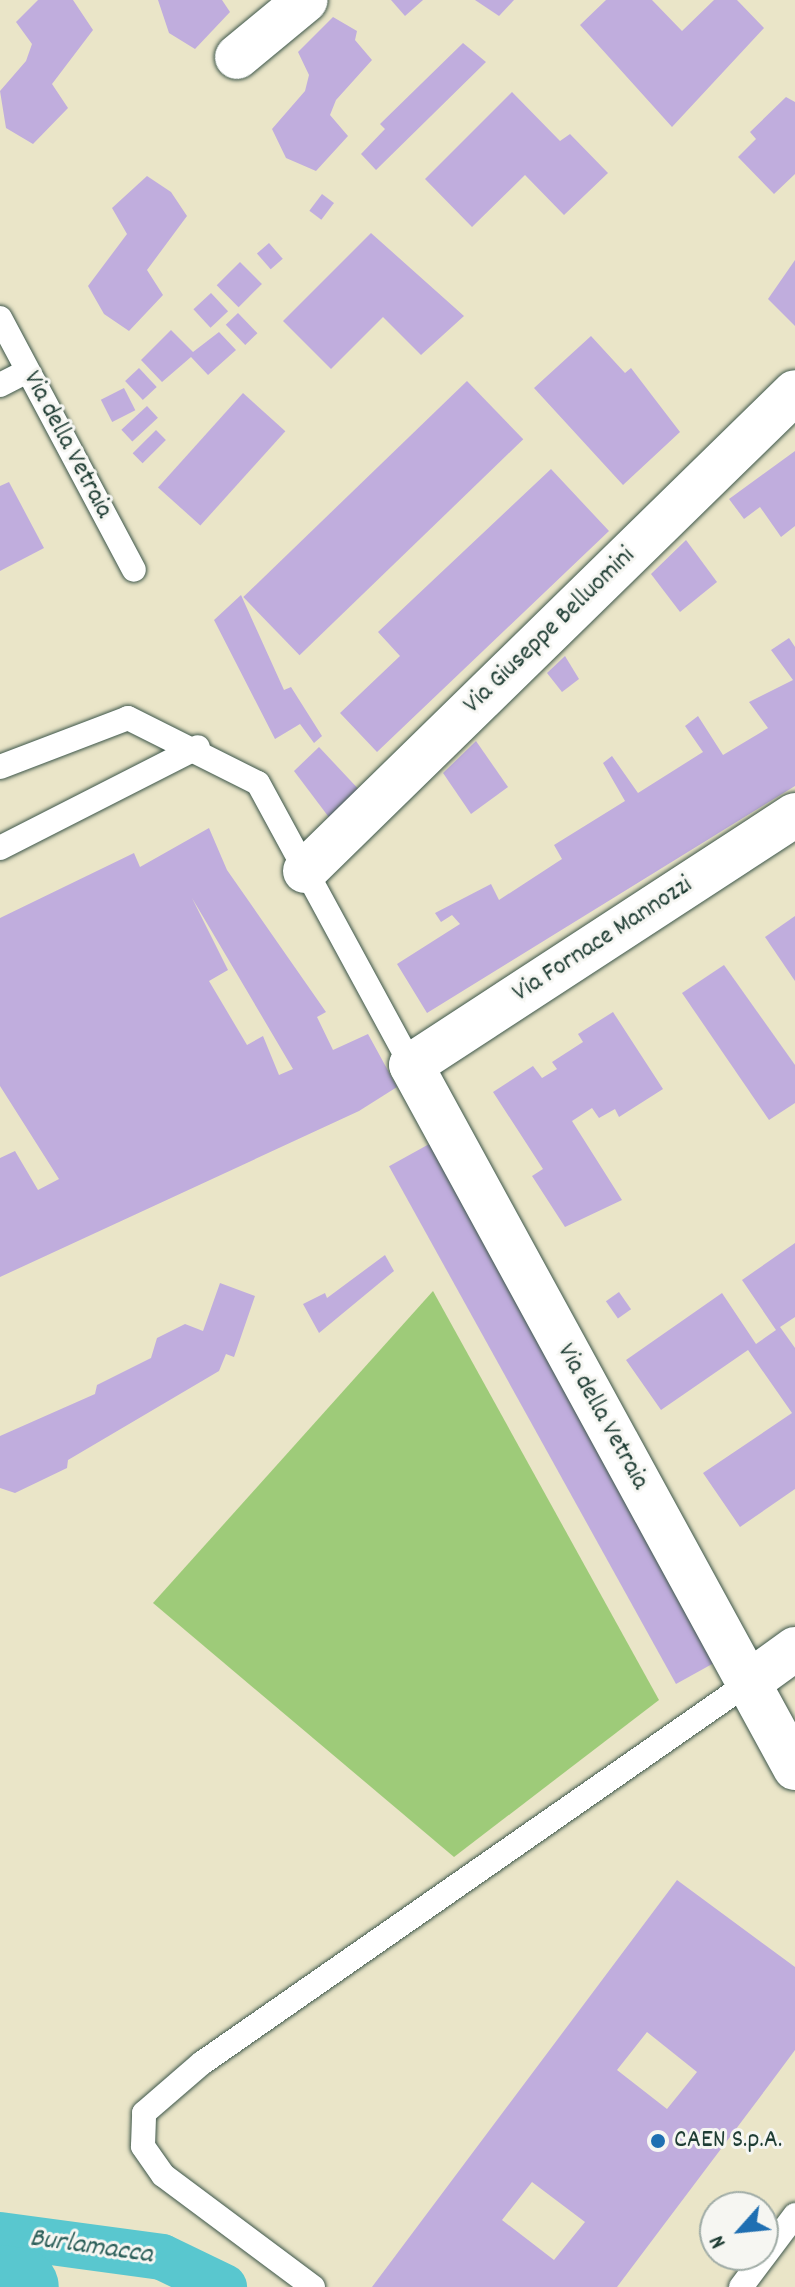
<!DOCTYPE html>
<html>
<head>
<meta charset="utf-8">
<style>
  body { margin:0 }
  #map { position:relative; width:795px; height:2287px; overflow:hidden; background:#eae5c8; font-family:Dekko,sans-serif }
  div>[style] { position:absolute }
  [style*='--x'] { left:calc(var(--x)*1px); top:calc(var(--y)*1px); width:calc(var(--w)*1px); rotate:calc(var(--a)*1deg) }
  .green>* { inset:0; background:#9ecb79 }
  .canal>* { height:46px; margin:-23px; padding:0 23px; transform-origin:23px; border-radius:23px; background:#59c7cf }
  .river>* { height:78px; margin:-39px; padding:0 39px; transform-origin:39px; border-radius:39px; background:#59c7cf }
  .building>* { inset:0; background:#c0addd; transform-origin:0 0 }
  .roads { filter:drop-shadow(0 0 2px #3d564a) drop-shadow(0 0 2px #3d564a) }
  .lane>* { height:24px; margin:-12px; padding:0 12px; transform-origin:12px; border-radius:12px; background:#fff }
  .street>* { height:44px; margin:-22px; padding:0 22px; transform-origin:22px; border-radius:22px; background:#fff }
  .dots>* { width:22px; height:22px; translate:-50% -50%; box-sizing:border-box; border:4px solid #f6f6f2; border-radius:50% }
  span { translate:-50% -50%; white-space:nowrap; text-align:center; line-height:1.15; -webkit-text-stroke:6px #f6f6f2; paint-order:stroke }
  .street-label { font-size:26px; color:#1f3d34 }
  .poi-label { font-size:26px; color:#1f3d34 }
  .left { translate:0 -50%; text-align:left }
  .water-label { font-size:28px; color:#2e605b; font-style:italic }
  .north { position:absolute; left:699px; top:2191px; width:80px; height:80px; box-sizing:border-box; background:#f6f6f2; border:2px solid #a0aca6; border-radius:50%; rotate:243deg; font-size:22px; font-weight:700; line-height:32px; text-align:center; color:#1f3d34 }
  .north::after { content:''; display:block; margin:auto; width:28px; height:36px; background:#1f6fb2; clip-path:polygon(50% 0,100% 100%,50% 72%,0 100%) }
</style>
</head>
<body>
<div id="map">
  <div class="green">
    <i style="clip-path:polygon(433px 1291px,659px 1700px,454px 1857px,153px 1603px)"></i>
  </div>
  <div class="canal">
    <i style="--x:0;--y:2235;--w:163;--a:7.7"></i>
    <i style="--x:162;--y:2257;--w:69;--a:25.8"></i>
  </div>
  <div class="river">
    <i style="--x:0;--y:2284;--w:20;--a:9"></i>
  </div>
  <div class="building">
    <i style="clip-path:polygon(38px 0,73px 0,93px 30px,52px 84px,68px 108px,33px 144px,6px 128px,0 91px,26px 61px,32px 44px,16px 22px)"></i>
    <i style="clip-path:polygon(158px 0,222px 0,230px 12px,195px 49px,169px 33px)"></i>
    <i style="clip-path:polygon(391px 0,423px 0,405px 16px)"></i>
    <i style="clip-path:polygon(475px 0,514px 0,499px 16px)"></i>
    <i style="clip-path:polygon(606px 0,652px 0,682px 31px,714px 0,737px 0,764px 28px,672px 127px,580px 25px)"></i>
    <i style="clip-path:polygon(333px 17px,357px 31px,355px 40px,372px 60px,336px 100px,330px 115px,348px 136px,316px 171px,286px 158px,272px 129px,305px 91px,309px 75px,298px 52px)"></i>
    <i style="clip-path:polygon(463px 43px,486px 62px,376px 170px,361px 154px,385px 129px,380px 124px)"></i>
    <i style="clip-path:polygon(512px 92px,560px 141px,570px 134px,608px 173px,564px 215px,525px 175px,472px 227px,425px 179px)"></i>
    <i style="clip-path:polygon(786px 97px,795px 102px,795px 174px,774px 194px,738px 157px,756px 139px,750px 132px)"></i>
    <i style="clip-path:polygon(147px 176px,171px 192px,187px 216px,147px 270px,163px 295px,129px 331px,104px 314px,88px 286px,127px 234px,112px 208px)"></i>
    <i style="left:322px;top:194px;width:15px;height:21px;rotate:37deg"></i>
    <i style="clip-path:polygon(371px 233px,464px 316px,421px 355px,383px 317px,331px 369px,283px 321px)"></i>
    <i style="left:269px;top:243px;width:21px;height:16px;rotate:49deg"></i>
    <i style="clip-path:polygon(795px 260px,795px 326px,768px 299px)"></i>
    <i style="left:240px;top:262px;width:31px;height:33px;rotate:45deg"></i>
    <i style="left:211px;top:293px;width:25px;height:24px;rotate:47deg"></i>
    <i style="left:238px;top:313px;width:28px;height:17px;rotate:46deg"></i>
    <i style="clip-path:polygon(171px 330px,193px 352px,219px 332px,236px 350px,208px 375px,191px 357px,162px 382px,141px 360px)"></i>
    <i style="clip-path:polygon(591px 336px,625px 373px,631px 368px,680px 432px,623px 485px,534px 388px)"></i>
    <i style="left:139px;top:368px;width:26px;height:19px;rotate:47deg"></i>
    <i style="left:467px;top:381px;width:81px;height:311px;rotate:46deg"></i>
    <i style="left:124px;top:388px;width:25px;height:26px;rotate:63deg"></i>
    <i style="left:243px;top:393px;width:57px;height:127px;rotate:42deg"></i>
    <i style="left:147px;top:406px;width:16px;height:35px;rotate:47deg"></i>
    <i style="left:156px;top:430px;width:14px;height:33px;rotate:45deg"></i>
    <i style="clip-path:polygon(795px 451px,795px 526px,781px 537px,760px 507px,744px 519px,729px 499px)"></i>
    <i style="clip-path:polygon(551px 469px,609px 531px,377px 752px,340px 713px,400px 656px,378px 632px)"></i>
    <i style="clip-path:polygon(9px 482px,44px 548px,0 571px,0 486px)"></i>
    <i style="clip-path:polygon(686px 540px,717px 582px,680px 612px,651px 574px)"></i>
    <i style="clip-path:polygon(241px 595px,284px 690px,291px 687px,322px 736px,314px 743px,300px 724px,275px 739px,214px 620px)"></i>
    <i style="clip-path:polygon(789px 638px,795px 647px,795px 786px,427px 1013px,397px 964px,460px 924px,452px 915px,441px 922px,435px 913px,491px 884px,499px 900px,562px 859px,554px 845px,625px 801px,603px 763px,612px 756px,638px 793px,703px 752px,685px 726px,698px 716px,723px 755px,768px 728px,749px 702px,793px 680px,771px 650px)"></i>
    <i style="clip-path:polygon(565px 656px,579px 679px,562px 692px,547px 673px)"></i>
    <i style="clip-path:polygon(476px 741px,508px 787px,471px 814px,443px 773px)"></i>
    <i style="clip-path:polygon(319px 747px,364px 795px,334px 824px,294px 771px)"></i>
    <i style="clip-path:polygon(evenodd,209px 828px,227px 870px,326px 1012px,317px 1017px,333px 1050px,368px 1034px,397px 1087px,359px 1111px,0 1277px,0 1158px,15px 1151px,38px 1190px,59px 1179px,0 1086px,0 918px,134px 853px,140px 867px,209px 828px,192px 898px,293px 1069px,279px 1075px,263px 1036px,247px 1045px,209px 981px,228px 970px,192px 898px)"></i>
    <i style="clip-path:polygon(795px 916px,795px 981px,765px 937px)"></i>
    <i style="clip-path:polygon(724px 965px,795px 1065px,795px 1103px,769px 1120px,682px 993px)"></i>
    <i style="clip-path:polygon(613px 1012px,663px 1089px,619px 1117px,615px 1109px,599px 1118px,592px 1108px,572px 1121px,622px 1200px,565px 1227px,532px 1176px,543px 1169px,493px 1092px,533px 1066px,542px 1078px,557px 1069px,552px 1062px,583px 1042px,578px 1034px)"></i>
    <i style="left:431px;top:1143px;width:592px;height:48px;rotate:61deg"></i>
    <i style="clip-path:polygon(795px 1243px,795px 1317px,780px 1327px,795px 1348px,795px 1489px,740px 1527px,703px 1473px,792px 1413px,748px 1350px,661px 1410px,626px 1360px,722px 1293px,756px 1344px,776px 1330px,742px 1280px)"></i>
    <i style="clip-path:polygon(385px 1255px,394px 1271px,319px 1333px,303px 1304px,325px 1293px,327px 1298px)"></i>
    <i style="clip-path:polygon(220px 1283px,255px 1296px,234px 1357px,226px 1354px,219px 1371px,68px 1460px,67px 1468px,15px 1493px,0 1488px,0 1436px,95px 1394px,97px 1385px,151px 1358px,157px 1338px,185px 1324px,203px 1331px)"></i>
    <i style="left:619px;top:1292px;width:21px;height:16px;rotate:55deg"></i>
    <i style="clip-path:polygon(evenodd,677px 1880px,795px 1967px,795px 2050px,769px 2085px,617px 2287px,372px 2287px,677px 1880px,647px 2032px,697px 2072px,667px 2109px,617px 2070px,647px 2032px,677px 1880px,532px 2182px,585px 2222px,554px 2260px,502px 2220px,532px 2182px)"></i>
  </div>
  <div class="roads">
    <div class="lane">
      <i style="--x:0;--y:318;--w:285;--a:62"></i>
      <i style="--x:0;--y:385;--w:30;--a:-27"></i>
      <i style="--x:0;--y:767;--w:137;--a:-20.9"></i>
      <i style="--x:128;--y:718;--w:145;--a:26.6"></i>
      <i style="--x:258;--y:783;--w:321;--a:61.5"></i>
      <i style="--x:0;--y:848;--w:222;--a:-27"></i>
      <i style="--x:313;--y:2287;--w:187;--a:-143.3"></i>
      <i style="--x:163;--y:2175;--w:35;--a:-125"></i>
      <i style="--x:143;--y:2146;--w:33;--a:-88"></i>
      <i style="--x:144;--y:2113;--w:77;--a:-40.8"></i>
      <i style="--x:202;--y:2063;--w:665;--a:-34.84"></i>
      <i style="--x:741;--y:2287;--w:90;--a:-53.1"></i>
    </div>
    <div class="street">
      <i style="--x:237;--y:57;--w:89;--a:-39.6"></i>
      <i style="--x:795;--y:815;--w:458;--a:146.9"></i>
      <i style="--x:411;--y:1065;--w:801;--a:61.36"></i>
      <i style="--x:305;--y:871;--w:685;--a:-44.35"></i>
      <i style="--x:748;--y:1683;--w:58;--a:-35.9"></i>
    </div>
  </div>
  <div class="dots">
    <i style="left:658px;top:2141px;background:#1f6fb2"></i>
  </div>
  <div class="street-label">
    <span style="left:67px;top:445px;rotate:62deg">Via della Vetraia</span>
    <span style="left:550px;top:631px;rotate:-44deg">Via Giuseppe Belluomini</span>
    <span style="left:603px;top:940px;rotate:-33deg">Via Fornace Mannozzi</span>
    <span style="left:602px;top:1417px;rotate:61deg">Via della Vetraia</span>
  </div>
  <div class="poi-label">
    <span class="left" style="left:674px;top:2141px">CAEN S.p.A.</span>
  </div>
  <div class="water-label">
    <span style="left:91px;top:2248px;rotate:8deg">Burlamacca</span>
  </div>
  <div class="north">N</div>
</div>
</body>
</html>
